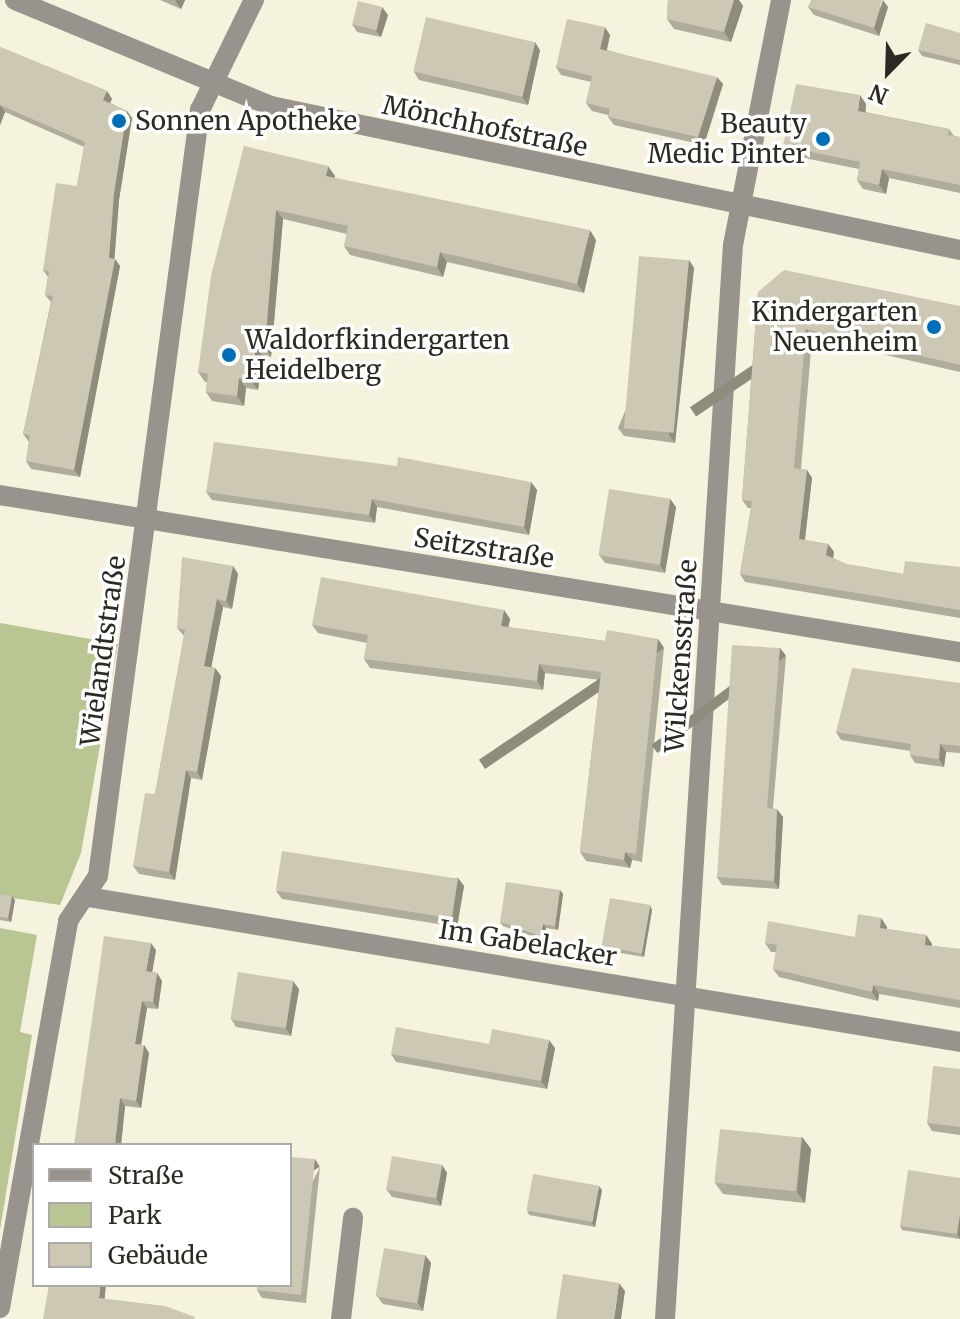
<!DOCTYPE html>
<html>
<head>
<meta charset="utf-8">
<style>
  body { margin:0 }
  #map { position:relative; width:960px; height:1319px; overflow:hidden; background:#f5f2dd; font-family:Merriweather,serif }
  div>[style] { position:absolute }
  [style*='--x'] { left:calc(var(--x)*1px); top:calc(var(--y)*1px); width:calc(var(--w)*1px); rotate:calc(var(--a)*1deg) }
  .green>* { inset:0; background:#b9c593 }
  .minor>* { height:20px; margin:-10px; padding:0 10px; transform-origin:10px; border-radius:10px; background:#98938c }
  .tertiary>* { height:20px; margin:-10px; padding:0 10px; transform-origin:10px; border-radius:10px; background:#98938c }
  .wall>* { inset:0; background:#afac9b }
  .shaded-wall>* { inset:0; background:#8f8c7e; transform-origin:0 0 }
  .building>* { inset:0; background:#ccc8b4; transform-origin:0 0 }
  .dots>* { width:22px; height:22px; translate:-50% -50%; box-sizing:border-box; border:4px solid #fff; border-radius:50% }
  span { translate:-50% -50%; white-space:nowrap; text-align:center; line-height:1.15; -webkit-text-stroke:7px #fff; paint-order:stroke }
  .poi-label { font-size:26px; color:#2c2b23 }
  .left { translate:0 -50%; text-align:left }
  .right { translate:-100% -50%; text-align:right }
  .street-label { font-size:26px; color:#2c2b23 }
  .legend { position:absolute; left:32px; top:1143px; width:260px; height:144px; box-sizing:border-box; background:#fff; border:2px solid #abaaa7; margin:0; padding:10px 14px; list-style:none; font-size:24px; color:#2c2b23 }
  .legend li { display:flex; align-items:center; gap:16px; height:40px }
  .legend b { width:40px; border:2px solid #abaaa7 }
  .north { position:absolute; left:848px; top:32px; width:80px; height:80px; -webkit-text-stroke:6px #fff; paint-order:stroke; rotate:203deg; font-size:22px; font-weight:700; line-height:32px; text-align:center; color:#2c2b23 }
  .north::after { content:''; display:block; margin:auto; width:28px; height:36px; background:#2c2b23; clip-path:polygon(50% 0,100% 100%,50% 72%,0 100%) }
</style>
</head>
<body>
<div id="map">
  <div class="green">
    <i style="clip-path:polygon(0 623px,118px 644px,81px 853px,60px 905px,0 896px)"></i>
    <i style="clip-path:polygon(0 928px,37px 935px,20px 1032px,32px 1035px,0 1230px)"></i>
  </div>
  <div class="minor">
    <i style="--x:0;--y:495;--w:973;--a:9.29"></i>
    <i style="--x:88;--y:897;--w:884;--a:9.44"></i>
    <i style="--x:0;--y:1308;--w:393;--a:-80"></i>
    <i style="--x:68;--y:921;--w:54;--a:-56.3"></i>
    <i style="--x:98;--y:876;--w:773;--a:-82.42"></i>
    <i style="--x:200;--y:110;--w:123;--a:-63.9"></i>
    <i style="--x:341;--y:1319;--w:102;--a:-83.2"></i>
    <i style="--x:665;--y:1319;--w:1076;--a:-86.38"></i>
    <i style="--x:733;--y:245;--w:250;--a:-78.9"></i>
  </div>
  <div class="tertiary">
    <i style="--x:15;--y:0;--w:277;--a:22.5"></i>
    <i style="--x:271;--y:106;--w:704;--a:11.8"></i>
  </div>
  <div class="wall">
    <i style="clip-path:polygon(160px 0,185px 0,181px 9px)"></i>
    <i style="clip-path:polygon(668px 0,739px 0,743px 6px,731px 42px,674px 29px,667px 19px)"></i>
    <i style="clip-path:polygon(808px 7px,888px 7px,879px 36px,814px 15px)"></i>
    <i style="clip-path:polygon(388px 15px,381px 37px,357px 32px,352px 24px)"></i>
    <i style="clip-path:polygon(960px 33px,960px 65px,922px 56px,918px 50px)"></i>
    <i style="clip-path:polygon(610px 35px,607px 50px,723px 84px,704px 145px,614px 125px,608px 117px,608px 115px,592px 111px,586px 103px,591px 82px,561px 75px,556px 67px)"></i>
    <i style="clip-path:polygon(0 47px,107px 91px,112px 99px,110px 103px,127px 111px,132px 118px,119px 200px,114px 259px,120px 266px,80px 477px,31px 469px,26px 461px,29px 442px,23px 434px,51px 302px,45px 295px,48px 277px,43px 270px,77px 186px,84px 147px,5px 112px,0 125px)"></i>
    <i style="clip-path:polygon(540px 50px,528px 105px,419px 80px,414px 72px)"></i>
    <i style="clip-path:polygon(866px 104px,865px 112px,949px 129px,954px 136px,960px 137px,960px 193px,889px 178px,886px 194px,863px 189px,857px 180px,859px 169px,789px 155px,783px 146px)"></i>
    <i style="clip-path:polygon(244px 146px,335px 176px,334px 178px,596px 240px,584px 293px,447px 262px,443px 277px,350px 255px,344px 246px,347px 234px,283px 219px,271px 357px,262px 356px,258px 390px,246px 388px,244px 406px,212px 401px,206px 392px,207px 382px,205px 382px,198px 372px)"></i>
    <i style="clip-path:polygon(689px 260px,694px 268px,675px 443px,624px 436px,618px 428px)"></i>
    <i style="clip-path:polygon(758px 292px,960px 306px,960px 372px,812px 338px,801px 469px,807px 470px,812px 478px,805px 540px,828px 544px,834px 552px,833px 558px,846px 564px,903px 574px,960px 567px,960px 618px,745px 582px,740px 574px,751px 508px,748px 508px,742px 500px)"></i>
    <i style="clip-path:polygon(531px 482px,537px 490px,529px 535px,377px 507px,375px 523px,212px 500px,206px 492px)"></i>
    <i style="clip-path:polygon(670px 499px,676px 507px,665px 573px,605px 563px,599px 555px)"></i>
    <i style="clip-path:polygon(233px 566px,238px 574px,232px 609px,223px 607px,211px 667px,215px 668px,221px 676px,202px 780px,191px 778px,175px 880px,139px 874px,133px 866px,155px 794px,184px 636px,177px 628px)"></i>
    <i style="clip-path:polygon(504px 610px,510px 619px,508px 627px,605px 641px,664px 648px,642px 862px,632px 860px,630px 868px,586px 861px,580px 852px,600px 680px,545px 673px,543px 690px,370px 668px,364px 659px,367px 643px,318px 633px,312px 625px)"></i>
    <i style="clip-path:polygon(780px 648px,786px 656px,773px 808px,783px 817px,779px 889px,722px 885px,717px 877px)"></i>
    <i style="clip-path:polygon(960px 683px,960px 753px,946px 752px,944px 767px,915px 763px,910px 755px,910px 751px,841px 740px,836px 732px)"></i>
    <i style="clip-path:polygon(458px 878px,464px 886px,457px 927px,282px 899px,276px 891px)"></i>
    <i style="clip-path:polygon(560px 890px,563px 894px,558px 930px,546px 928px,544px 940px,503px 926px,500px 922px)"></i>
    <i style="clip-path:polygon(0 894px,12px 896px,15px 900px,11px 922px,0 920px)"></i>
    <i style="clip-path:polygon(652px 910px,644px 957px,604px 950px,602px 946px)"></i>
    <i style="clip-path:polygon(881px 918px,887px 927px,887px 929px,926px 935px,932px 944px,932px 946px,960px 949px,960px 1008px,879px 994px,878px 1001px,779px 977px,773px 969px,776px 952px,771px 952px,765px 943px,855px 937px)"></i>
    <i style="clip-path:polygon(156px 950px,152px 972px,157px 973px,162px 981px,158px 1009px,147px 1008px,141px 1045px,144px 1045px,149px 1053px,141px 1108px,125px 1106px,121px 1145px,74px 1145px)"></i>
    <i style="clip-path:polygon(299px 989px,291px 1036px,236px 1027px,231px 1019px)"></i>
    <i style="clip-path:polygon(555px 1048px,547px 1089px,396px 1062px,391px 1054px)"></i>
    <i style="clip-path:polygon(960px 1069px,960px 1135px,932px 1131px,927px 1123px)"></i>
    <i style="clip-path:polygon(802px 1137px,811px 1149px,805px 1203px,723px 1194px,715px 1183px)"></i>
    <i style="clip-path:polygon(442px 1165px,447px 1173px,441px 1206px,392px 1197px,386px 1189px)"></i>
    <i style="clip-path:polygon(320px 1167px,306px 1303px,262px 1298px,257px 1290px)"></i>
    <i style="clip-path:polygon(960px 1178px,960px 1239px,902px 1230px,900px 1226px)"></i>
    <i style="clip-path:polygon(602px 1190px,595px 1227px,529px 1215px,527px 1211px)"></i>
    <i style="clip-path:polygon(425px 1255px,431px 1263px,423px 1311px,383px 1304px,377px 1296px)"></i>
  </div>
  <div class="shaded-wall">
    <i style="clip-path:polygon(175px 0,185px 0,181px 9px)"></i>
    <i style="clip-path:polygon(731px 0,739px 0,743px 6px,731px 42px,724px 32px)"></i>
    <i style="clip-path:polygon(883px 0,888px 7px,879px 36px,874px 28px)"></i>
    <i style="clip-path:polygon(382px 7px,388px 15px,381px 37px,375px 29px)"></i>
    <i style="clip-path:polygon(605px 27px,610px 35px,605px 57px,600px 49px)"></i>
    <i style="clip-path:polygon(535px 42px,540px 50px,528px 105px,522px 97px)"></i>
    <i style="clip-path:polygon(717px 77px,723px 84px,704px 145px,698px 137px)"></i>
    <i style="clip-path:polygon(107px 91px,112px 99px,108px 107px,103px 100px)"></i>
    <i style="clip-path:polygon(860px 95px,866px 104px,865px 120px,858px 111px)"></i>
    <i style="clip-path:polygon(0 105px,5px 112px,0 125px)"></i>
    <i style="clip-path:polygon(127px 111px,132px 118px,119px 200px,114px 265px,109px 258px,114px 193px)"></i>
    <i style="clip-path:polygon(328px 166px,335px 176px,333px 186px,326px 176px)"></i>
    <i style="clip-path:polygon(882px 169px,889px 178px,886px 194px,879px 185px)"></i>
    <i style="clip-path:polygon(276px 210px,283px 219px,271px 357px,265px 347px)"></i>
    <i style="clip-path:polygon(590px 230px,596px 240px,584px 293px,577px 284px)"></i>
    <i style="clip-path:polygon(440px 252px,447px 262px,443px 277px,437px 267px)"></i>
    <i style="clip-path:polygon(115px 259px,120px 266px,80px 477px,74px 470px)"></i>
    <i style="clip-path:polygon(689px 260px,694px 268px,675px 443px,669px 435px)"></i>
    <i style="left:806px;top:329px;width:11px;height:140px;rotate:56deg"></i>
    <i style="clip-path:polygon(256px 346px,262px 356px,258px 390px,251px 380px)"></i>
    <i style="clip-path:polygon(239px 378px,246px 388px,244px 406px,237px 396px)"></i>
    <i style="clip-path:polygon(807px 470px,812px 478px,804px 547px,799px 539px)"></i>
    <i style="clip-path:polygon(531px 482px,537px 490px,529px 535px,524px 527px)"></i>
    <i style="clip-path:polygon(372px 499px,377px 507px,375px 523px,369px 515px)"></i>
    <i style="clip-path:polygon(670px 499px,676px 507px,665px 573px,660px 565px)"></i>
    <i style="clip-path:polygon(828px 544px,834px 552px,832px 564px,826px 555px)"></i>
    <i style="clip-path:polygon(233px 566px,238px 574px,232px 609px,226px 601px)"></i>
    <i style="clip-path:polygon(217px 599px,223px 607px,210px 674px,204px 666px)"></i>
    <i style="clip-path:polygon(504px 610px,510px 619px,507px 635px,501px 626px)"></i>
    <i style="left:658px;top:639px;width:11px;height:216px;rotate:56deg"></i>
    <i style="left:780px;top:648px;width:10px;height:161px;rotate:53deg"></i>
    <i style="clip-path:polygon(539px 664px,545px 673px,543px 690px,537px 681px)"></i>
    <i style="clip-path:polygon(215px 668px,221px 676px,202px 780px,197px 772px)"></i>
    <i style="clip-path:polygon(940px 744px,946px 752px,944px 767px,939px 759px)"></i>
    <i style="clip-path:polygon(186px 770px,191px 778px,175px 880px,169px 872px)"></i>
    <i style="clip-path:polygon(777px 809px,783px 817px,779px 889px,774px 881px)"></i>
    <i style="clip-path:polygon(625px 852px,632px 860px,630px 868px,624px 860px)"></i>
    <i style="clip-path:polygon(458px 878px,464px 886px,457px 927px,452px 920px)"></i>
    <i style="clip-path:polygon(560px 890px,563px 894px,558px 930px,555px 926px)"></i>
    <i style="clip-path:polygon(12px 896px,15px 900px,11px 922px,8px 918px)"></i>
    <i style="clip-path:polygon(650px 905px,652px 910px,644px 957px,641px 953px)"></i>
    <i style="clip-path:polygon(881px 918px,887px 927px,886px 936px,880px 928px)"></i>
    <i style="clip-path:polygon(543px 924px,546px 928px,544px 940px,541px 936px)"></i>
    <i style="clip-path:polygon(926px 935px,932px 944px,931px 954px,925px 945px)"></i>
    <i style="clip-path:polygon(151px 943px,156px 950px,151px 979px,146px 971px)"></i>
    <i style="clip-path:polygon(157px 973px,162px 981px,158px 1009px,153px 1002px)"></i>
    <i style="clip-path:polygon(293px 981px,299px 989px,291px 1036px,286px 1028px)"></i>
    <i style="clip-path:polygon(873px 985px,879px 994px,878px 1001px,872px 992px)"></i>
    <i style="clip-path:polygon(142px 1001px,147px 1008px,140px 1051px,135px 1044px)"></i>
    <i style="clip-path:polygon(549px 1040px,555px 1048px,547px 1089px,541px 1081px)"></i>
    <i style="clip-path:polygon(144px 1045px,149px 1053px,141px 1108px,136px 1101px)"></i>
    <i style="clip-path:polygon(120px 1098px,125px 1106px,121px 1145px,115px 1145px)"></i>
    <i style="clip-path:polygon(802px 1137px,811px 1149px,805px 1203px,797px 1192px)"></i>
    <i style="left:315px;top:1159px;width:9px;height:137px;rotate:58deg"></i>
    <i style="clip-path:polygon(442px 1165px,447px 1173px,441px 1206px,436px 1198px)"></i>
    <i style="clip-path:polygon(599px 1186px,602px 1190px,595px 1227px,592px 1223px)"></i>
    <i style="clip-path:polygon(960px 1214px,960px 1239px,957px 1234px)"></i>
    <i style="clip-path:polygon(425px 1255px,431px 1263px,423px 1311px,418px 1303px)"></i>
    <i style="clip-path:polygon(619px 1283px,625px 1291px,621px 1319px,614px 1319px)"></i>
    <i style="clip-path:polygon(100px 1285px,106px 1285px,104px 1305px,99px 1298px)"></i>
  </div>
  <div class="building">
    <i style="clip-path:polygon(668px 0,734px 0,724px 32px,667px 19px)"></i>
    <i style="clip-path:polygon(811px 0,882px 0,874px 28px,808px 7px)"></i>
    <i style="left:358px;top:1px;width:25px;height:24px;rotate:14deg"></i>
    <i style="left:426px;top:17px;width:112px;height:56px;rotate:13deg"></i>
    <i style="clip-path:polygon(567px 19px,605px 27px,600px 49px,717px 77px,698px 137px,608px 117px,610px 109px,586px 103px,592px 76px,556px 67px)"></i>
    <i style="clip-path:polygon(926px 23px,960px 33px,960px 60px,918px 50px)"></i>
    <i style="clip-path:polygon(0 47px,107px 91px,103px 100px,127px 111px,114px 193px,109px 258px,115px 259px,74px 470px,26px 461px,30px 435px,23px 434px,53px 296px,45px 295px,49px 271px,43px 270px,56px 183px,77px 186px,85px 142px,0 105px)"></i>
    <i style="clip-path:polygon(796px 84px,860px 95px,858px 111px,949px 129px,948px 135px,960px 137px,960px 185px,882px 169px,879px 185px,857px 180px,860px 162px,783px 146px)"></i>
    <i style="clip-path:polygon(244px 146px,328px 166px,326px 176px,590px 230px,577px 284px,440px 252px,437px 267px,344px 246px,348px 226px,276px 210px,265px 347px,256px 346px,251px 380px,239px 378px,237px 396px,206px 392px,208px 374px,198px 372px,211px 276px)"></i>
    <i style="left:639px;top:256px;width:50px;height:173px;rotate:5deg"></i>
    <i style="clip-path:polygon(784px 270px,960px 306px,960px 365px,806px 329px,794px 468px,807px 470px,799px 539px,828px 544px,826px 555px,846px 564px,903px 574px,905px 561px,960px 567px,960px 610px,740px 574px,752px 501px,742px 500px,758px 292px)"></i>
    <i style="clip-path:polygon(214px 442px,397px 466px,398px 457px,531px 482px,524px 527px,372px 499px,369px 515px,206px 492px)"></i>
    <i style="left:609px;top:489px;width:62px;height:67px;rotate:9deg"></i>
    <i style="clip-path:polygon(182px 557px,233px 566px,226px 601px,217px 599px,204px 666px,215px 668px,197px 772px,186px 770px,169px 872px,133px 866px,145px 793px,155px 794px,185px 630px,177px 628px)"></i>
    <i style="clip-path:polygon(321px 577px,504px 610px,501px 626px,605px 641px,607px 630px,658px 639px,636px 854px,625px 852px,624px 860px,580px 852px,601px 672px,539px 664px,537px 681px,364px 659px,368px 635px,312px 625px)"></i>
    <i style="clip-path:polygon(732px 645px,780px 648px,767px 808px,777px 809px,774px 881px,717px 877px)"></i>
    <i style="clip-path:polygon(852px 668px,960px 683px,960px 746px,940px 744px,939px 759px,910px 755px,911px 744px,836px 732px)"></i>
    <i style="left:282px;top:851px;width:178px;height:40px;rotate:9deg"></i>
    <i style="clip-path:polygon(506px 882px,560px 890px,555px 926px,543px 924px,541px 936px,500px 922px)"></i>
    <i style="clip-path:polygon(0 894px,12px 896px,8px 918px,0 917px)"></i>
    <i style="left:610px;top:898px;width:41px;height:49px;rotate:10deg"></i>
    <i style="clip-path:polygon(858px 914px,881px 918px,880px 928px,926px 935px,925px 945px,960px 949px,960px 1000px,873px 985px,872px 992px,773px 969px,777px 945px,765px 943px,768px 921px,855px 937px)"></i>
    <i style="clip-path:polygon(104px 936px,151px 943px,146px 971px,157px 973px,153px 1002px,142px 1001px,135px 1044px,144px 1045px,136px 1101px,120px 1098px,115px 1145px,74px 1145px)"></i>
    <i style="left:238px;top:972px;width:56px;height:48px;rotate:9deg"></i>
    <i style="clip-path:polygon(396px 1027px,489px 1044px,492px 1029px,549px 1040px,541px 1081px,391px 1054px)"></i>
    <i style="clip-path:polygon(933px 1066px,960px 1069px,960px 1127px,927px 1123px)"></i>
    <i style="left:720px;top:1129px;width:82px;height:54px;rotate:6deg"></i>
    <i style="left:392px;top:1156px;width:51px;height:34px;rotate:10deg"></i>
    <i style="clip-path:polygon(290px 1157px,315px 1159px,301px 1295px,257px 1290px,257px 1285px,290px 1285px)"></i>
    <i style="clip-path:polygon(908px 1170px,960px 1178px,960px 1214px,957px 1234px,900px 1226px)"></i>
    <i style="left:533px;top:1174px;width:67px;height:37px;rotate:10deg"></i>
    <i style="left:384px;top:1248px;width:42px;height:49px;rotate:10deg"></i>
    <i style="clip-path:polygon(563px 1274px,619px 1283px,614px 1319px,556px 1319px)"></i>
    <i style="clip-path:polygon(49px 1285px,100px 1285px,99px 1298px,165px 1306px,195px 1317px,194px 1319px,43px 1319px)"></i>
  </div>
  <div class="dots">
    <i style="left:119px;top:121px;background:#006eb9"></i>
    <i style="left:823px;top:139px;background:#006eb9"></i>
    <i style="left:934px;top:327px;background:#006eb9"></i>
    <i style="left:229px;top:355px;background:#006eb9"></i>
  </div>
  <div class="poi-label">
    <span class="left" style="left:135px;top:121px">Sonnen Apotheke</span>
    <span class="right" style="left:807px;top:139px">Beauty<br>Medic Pinter</span>
    <span class="right" style="left:918px;top:327px">Kindergarten<br>Neuenheim</span>
    <span class="left" style="left:245px;top:355px">Waldorfkindergarten<br>Heidelberg</span>
  </div>
  <div class="street-label">
    <span style="left:485px;top:126px;rotate:12deg">Mönchhofstraße</span>
    <span style="left:484px;top:548px;rotate:9deg">Seitzstraße</span>
    <span style="left:103px;top:651px;rotate:-82deg">Wielandtstraße</span>
    <span style="left:681px;top:656px;rotate:-86deg">Wilckensstraße</span>
    <span style="left:528px;top:943px;rotate:9deg">Im Gabelacker</span>
  </div>
  <ul class="legend">
  <li><b style="height:10px;background:#98938c"></b>Straße</li>
  <li><b style="height:22px;background:#b9c593"></b>Park</li>
  <li><b style="height:22px;background:#ccc8b4"></b>Gebäude</li>
  </ul>
  <div class="north">N</div>
</div>
</body>
</html>
